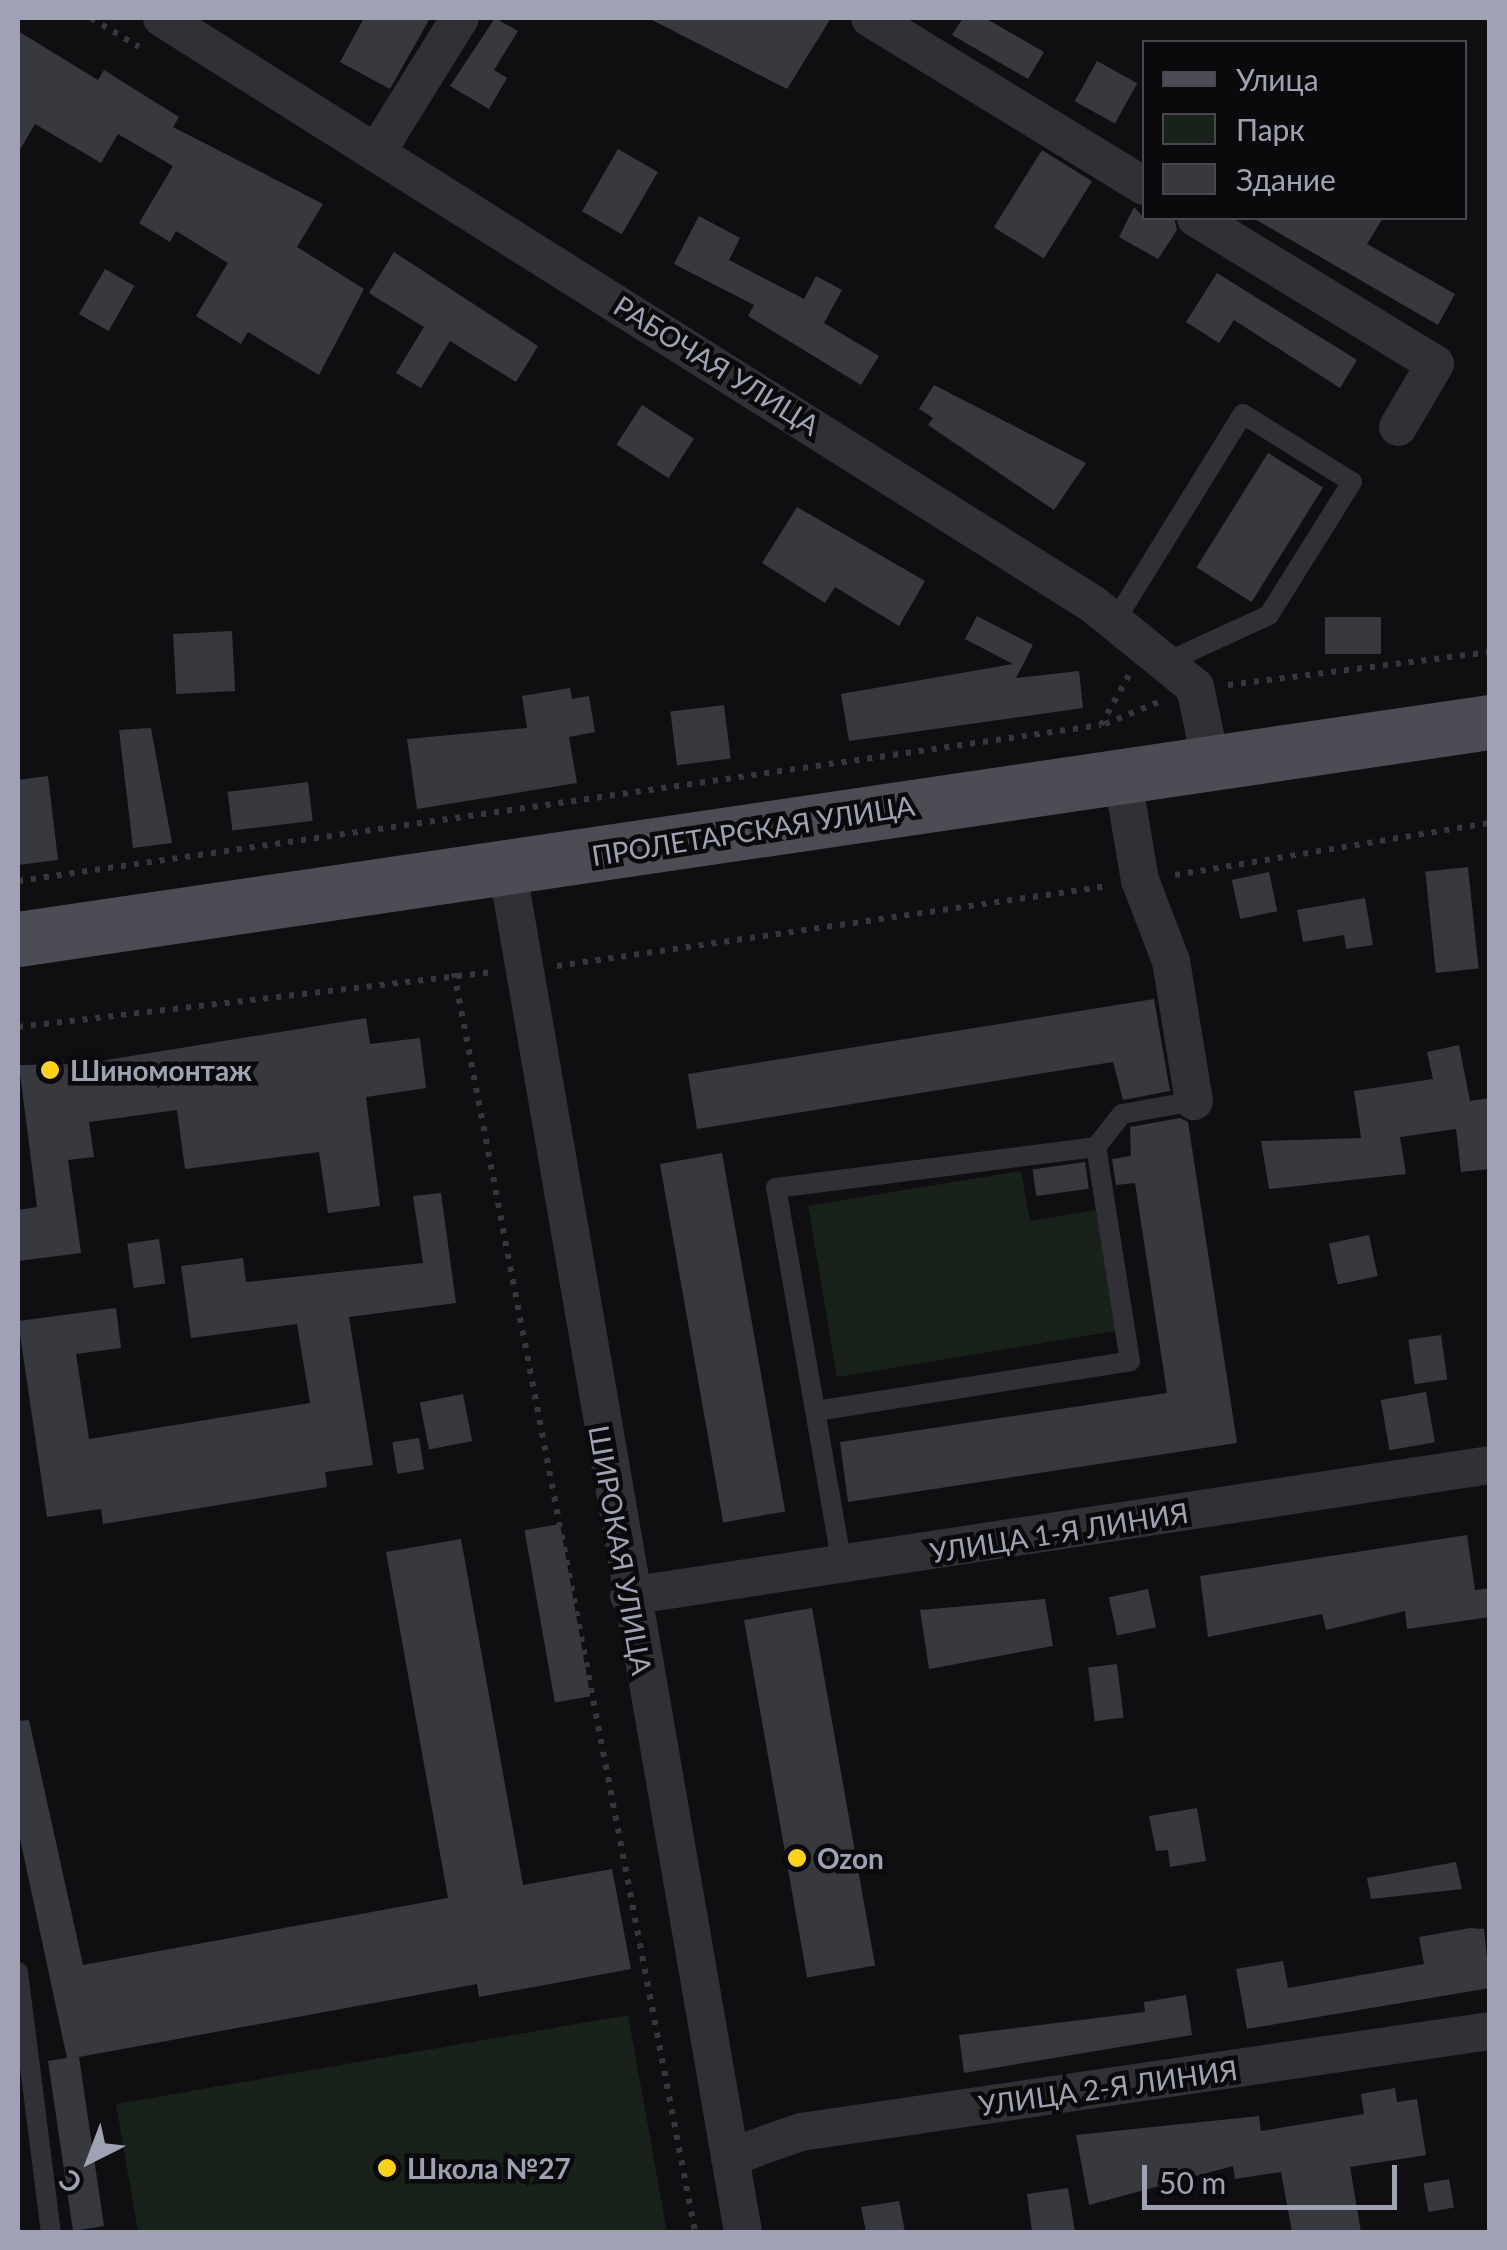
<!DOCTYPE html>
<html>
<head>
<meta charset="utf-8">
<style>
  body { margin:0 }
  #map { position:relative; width:1507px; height:2250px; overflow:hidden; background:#0f0f11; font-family:Lato,sans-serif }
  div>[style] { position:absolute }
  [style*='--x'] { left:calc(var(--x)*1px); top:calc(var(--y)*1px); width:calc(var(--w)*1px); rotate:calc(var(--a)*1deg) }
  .green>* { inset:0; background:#19211b }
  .building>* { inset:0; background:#38393f; transform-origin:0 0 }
  .path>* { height:6px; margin-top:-3px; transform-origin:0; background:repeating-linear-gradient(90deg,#36373d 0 5px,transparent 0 13px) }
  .service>* { height:20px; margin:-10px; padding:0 10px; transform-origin:10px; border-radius:10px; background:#303036 }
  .minor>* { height:38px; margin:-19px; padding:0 19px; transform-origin:19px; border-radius:19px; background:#303036 }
  .primary>* { height:55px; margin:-27.5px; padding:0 27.5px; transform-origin:27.5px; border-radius:27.5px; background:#4c4c55 }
  .dots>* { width:28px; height:28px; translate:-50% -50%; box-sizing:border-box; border:5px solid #0a0a0c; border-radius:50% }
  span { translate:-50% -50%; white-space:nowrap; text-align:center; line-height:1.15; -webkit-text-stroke:9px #0a0a0c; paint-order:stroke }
  .street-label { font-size:28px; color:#9fa2b3 }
  .poi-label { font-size:28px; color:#9fa2b3; font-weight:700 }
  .left { translate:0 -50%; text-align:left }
  .frame { position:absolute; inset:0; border:20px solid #9fa2b3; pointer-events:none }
  .legend { position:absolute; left:1142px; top:40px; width:325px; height:180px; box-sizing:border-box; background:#0a0a0c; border:2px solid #46474f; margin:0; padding:12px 18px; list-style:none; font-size:30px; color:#9fa2b3 }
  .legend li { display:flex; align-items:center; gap:20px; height:50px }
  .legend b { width:50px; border:2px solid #46474f }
  .north { position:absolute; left:40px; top:2110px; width:100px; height:100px; -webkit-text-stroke:8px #0a0a0c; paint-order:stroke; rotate:222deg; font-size:28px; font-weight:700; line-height:40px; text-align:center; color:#9fa2b3 }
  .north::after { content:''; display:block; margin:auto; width:35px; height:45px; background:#9fa2b3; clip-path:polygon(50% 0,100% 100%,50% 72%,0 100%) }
  .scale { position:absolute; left:1142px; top:2165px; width:255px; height:45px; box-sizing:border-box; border:5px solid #9fa2b3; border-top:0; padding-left:12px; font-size:30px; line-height:35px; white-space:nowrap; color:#9fa2b3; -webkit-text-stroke:8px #0a0a0c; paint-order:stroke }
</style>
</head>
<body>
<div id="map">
  <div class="green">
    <i style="clip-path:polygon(1021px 1171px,1030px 1221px,1096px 1210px,1116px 1331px,837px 1377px,808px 1206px)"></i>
    <i style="clip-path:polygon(628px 2015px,667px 2232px,138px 2232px,116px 2104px)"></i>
  </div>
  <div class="building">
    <i style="clip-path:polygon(364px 18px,430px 18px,390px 89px,340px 62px)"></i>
    <i style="clip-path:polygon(495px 18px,518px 31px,494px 70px,507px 78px,489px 109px,450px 86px)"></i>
    <i style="clip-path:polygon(648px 18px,831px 18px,787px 89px)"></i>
    <i style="clip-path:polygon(963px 18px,985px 18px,1044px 52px,1028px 79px,952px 35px)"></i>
    <i style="clip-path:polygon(18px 31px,98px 80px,104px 70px,179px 117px,173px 127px,323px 204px,297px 247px,364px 289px,319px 375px,248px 332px,241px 344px,196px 316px,228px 263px,176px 231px,170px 242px,139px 223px,173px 166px,118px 134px,101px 163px,35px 124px,18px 153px)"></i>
    <i style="left:1097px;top:61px;width:46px;height:46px;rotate:29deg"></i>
    <i style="left:618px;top:149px;width:46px;height:72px;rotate:30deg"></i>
    <i style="left:1042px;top:150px;width:59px;height:91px;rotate:32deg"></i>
    <i style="clip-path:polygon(1134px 207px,1144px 218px,1174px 218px,1177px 230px,1158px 259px,1119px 237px)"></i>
    <i style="clip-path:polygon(699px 216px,740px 238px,729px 260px,804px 299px,816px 276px,842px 290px,824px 323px,879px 356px,861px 385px,748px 316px,754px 305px,674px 264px)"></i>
    <i style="clip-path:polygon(1253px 218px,1383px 218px,1367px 244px,1455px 294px,1438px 325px)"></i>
    <i style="clip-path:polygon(394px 252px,538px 346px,516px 382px,450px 341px,421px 388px,396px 373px,424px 327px,369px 293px)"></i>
    <i style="left:105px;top:269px;width:34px;height:52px;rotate:30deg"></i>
    <i style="clip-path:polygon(1217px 273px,1357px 360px,1340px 388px,1234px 320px,1219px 343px,1186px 322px)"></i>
    <i style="clip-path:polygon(934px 385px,1086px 463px,1054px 510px,928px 425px,933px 418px,919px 409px)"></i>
    <i style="left:642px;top:405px;width:62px;height:47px;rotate:33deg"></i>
    <i style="left:1268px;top:453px;width:65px;height:135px;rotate:32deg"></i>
    <i style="clip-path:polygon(797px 507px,925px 581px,899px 626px,835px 587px,825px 603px,762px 563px)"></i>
    <i style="clip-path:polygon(977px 616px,1033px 645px,1016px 678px,1079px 671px,1083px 708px,849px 741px,841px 694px,1013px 664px,965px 639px)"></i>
    <i style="left:1325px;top:617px;width:56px;height:37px"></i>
    <i style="left:232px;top:631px;width:60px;height:59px;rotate:87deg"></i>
    <i style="clip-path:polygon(570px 688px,572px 699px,589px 696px,595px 732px,569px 737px,577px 783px,417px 809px,407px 739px,527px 728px,522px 696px)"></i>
    <i style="left:724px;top:705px;width:54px;height:54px;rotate:83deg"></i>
    <i style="clip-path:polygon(151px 728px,172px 843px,133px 848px,119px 730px)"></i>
    <i style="clip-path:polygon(48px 776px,58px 860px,18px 865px,18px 780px)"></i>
    <i style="left:308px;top:782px;width:39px;height:81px;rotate:83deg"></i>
    <i style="left:1468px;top:867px;width:102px;height:43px;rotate:84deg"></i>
    <i style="left:1269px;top:872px;width:40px;height:38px;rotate:78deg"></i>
    <i style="clip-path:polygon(1365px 898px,1373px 945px,1346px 949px,1344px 935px,1303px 942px,1297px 910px)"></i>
    <i style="clip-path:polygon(1154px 999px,1170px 1091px,1123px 1100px,1113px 1062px,697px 1129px,688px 1074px)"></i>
    <i style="clip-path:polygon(366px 1018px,370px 1044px,420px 1038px,426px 1088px,366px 1097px,380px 1206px,328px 1213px,319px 1152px,185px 1169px,177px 1110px,89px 1122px,94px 1157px,68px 1160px,81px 1253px,18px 1261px,18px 1210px,37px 1207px,19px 1065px,82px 1064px)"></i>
    <i style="clip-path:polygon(1459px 1045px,1470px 1101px,1490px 1098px,1490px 1169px,1461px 1172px,1456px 1129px,1400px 1137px,1406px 1174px,1269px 1189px,1261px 1141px,1361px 1138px,1354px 1091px,1433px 1079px,1427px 1052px)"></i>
    <i style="clip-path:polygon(1180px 1118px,1188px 1122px,1237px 1443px,848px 1502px,840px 1442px,1167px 1393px,1135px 1183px,1116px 1185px,1112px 1159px,1131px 1156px,1130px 1127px)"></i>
    <i style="left:722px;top:1153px;width:364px;height:63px;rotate:80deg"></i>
    <i style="left:1085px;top:1162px;width:27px;height:53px;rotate:82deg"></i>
    <i style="clip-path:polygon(441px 1193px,456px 1303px,349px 1317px,373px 1465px,325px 1472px,327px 1487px,103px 1524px,101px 1509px,47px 1517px,18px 1321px,116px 1308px,121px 1348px,76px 1354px,89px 1439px,310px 1403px,297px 1324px,191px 1338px,181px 1266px,243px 1258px,246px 1282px,423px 1263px,413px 1196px)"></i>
    <i style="left:1369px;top:1235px;width:42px;height:41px;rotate:78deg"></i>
    <i style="left:159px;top:1239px;width:45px;height:32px;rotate:82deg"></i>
    <i style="left:1441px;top:1335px;width:45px;height:33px;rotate:82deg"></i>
    <i style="left:1426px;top:1392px;width:51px;height:46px;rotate:80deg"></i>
    <i style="left:463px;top:1394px;width:48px;height:44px;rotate:79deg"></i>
    <i style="left:419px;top:1438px;width:32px;height:27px;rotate:81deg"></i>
    <i style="left:560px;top:1524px;width:175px;height:36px;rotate:80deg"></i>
    <i style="clip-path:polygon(1467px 1535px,1475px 1590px,1490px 1588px,1490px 1617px,1407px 1629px,1405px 1611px,1326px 1630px,1322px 1614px,1208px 1637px,1200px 1576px)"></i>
    <i style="clip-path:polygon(461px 1539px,523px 1885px,612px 1869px,631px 1969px,479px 1997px,477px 1984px,79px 2057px,104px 2226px,73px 2231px,48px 2061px,67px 2058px,18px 1829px,18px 1721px,29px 1720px,83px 1965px,448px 1898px,386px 1552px)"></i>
    <i style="left:1148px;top:1589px;width:39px;height:40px;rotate:78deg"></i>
    <i style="clip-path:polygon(1045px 1599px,1053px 1646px,929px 1669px,920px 1610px)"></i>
    <i style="left:812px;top:1608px;width:363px;height:69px;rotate:80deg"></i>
    <i style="left:1117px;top:1664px;width:54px;height:29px;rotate:83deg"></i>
    <i style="clip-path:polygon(1197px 1808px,1206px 1861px,1170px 1867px,1168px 1850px,1156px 1851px,1149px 1816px)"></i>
    <i style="clip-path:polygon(1456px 1862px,1462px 1889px,1371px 1899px,1367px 1878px)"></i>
    <i style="clip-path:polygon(1470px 1928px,1484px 1929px,1490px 1988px,1247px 2029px,1236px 1969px,1283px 1961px,1288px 1988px,1424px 1964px,1419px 1937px)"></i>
    <i style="clip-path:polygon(1186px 1995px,1192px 2035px,964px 2073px,959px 2035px,1145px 2012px,1144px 2002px)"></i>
    <i style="clip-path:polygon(1395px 2088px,1397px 2102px,1417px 2099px,1426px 2155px,1350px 2167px,1361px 2232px,1292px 2232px,1281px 2172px,1235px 2179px,1233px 2166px,1089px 2205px,1076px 2135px,1259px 2116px,1261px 2131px,1364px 2114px,1361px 2094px)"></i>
    <i style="left:1449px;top:2179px;width:29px;height:26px;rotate:80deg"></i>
    <i style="clip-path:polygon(1068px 2188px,1075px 2232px,1032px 2232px,1027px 2194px)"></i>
    <i style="clip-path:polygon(899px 2201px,905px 2232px,866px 2232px,861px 2207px)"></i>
  </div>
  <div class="path">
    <i style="--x:91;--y:18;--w:56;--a:31.1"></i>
    <i style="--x:1228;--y:685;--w:264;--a:-7.2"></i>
    <i style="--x:1105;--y:724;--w:58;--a:-22.2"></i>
    <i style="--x:1175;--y:875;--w:319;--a:-9.4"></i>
    <i style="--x:18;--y:881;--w:1094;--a:-8.2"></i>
    <i style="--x:1101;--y:725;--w:57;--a:-60.8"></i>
    <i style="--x:557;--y:966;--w:557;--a:-8.26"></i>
    <i style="--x:454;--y:973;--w:1282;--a:79.16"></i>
    <i style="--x:18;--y:1027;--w:476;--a:-6.6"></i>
  </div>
  <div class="service">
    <i style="--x:1115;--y:621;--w:243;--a:-58.3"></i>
    <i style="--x:1243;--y:414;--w:128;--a:32"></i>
    <i style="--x:1352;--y:482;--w:157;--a:122"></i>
    <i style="--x:1269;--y:615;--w:108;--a:155.3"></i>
    <i style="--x:816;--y:1411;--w:318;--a:-9"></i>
    <i style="--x:1130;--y:1361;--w:217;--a:-99"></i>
    <i style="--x:842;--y:1565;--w:383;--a:-99.9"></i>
    <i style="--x:776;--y:1188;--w:323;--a:-7.3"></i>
    <i style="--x:1096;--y:1147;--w:42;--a:-51.8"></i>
    <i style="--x:1122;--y:1114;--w:73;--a:-10.2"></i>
    <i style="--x:18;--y:1972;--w:262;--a:82.8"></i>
  </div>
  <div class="minor">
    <i style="--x:162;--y:18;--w:1101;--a:32.2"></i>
    <i style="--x:1094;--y:605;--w:130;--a:39.1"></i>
    <i style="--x:1195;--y:687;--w:78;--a:78.1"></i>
    <i style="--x:870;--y:18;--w:321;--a:31.5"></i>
    <i style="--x:378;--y:150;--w:155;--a:-58.2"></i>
    <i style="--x:1196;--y:218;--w:280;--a:31.4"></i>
    <i style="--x:1435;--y:364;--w:73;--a:120.4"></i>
    <i style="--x:1122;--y:774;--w:108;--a:80.4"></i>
    <i style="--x:1140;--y:880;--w:87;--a:69.1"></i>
    <i style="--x:1171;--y:961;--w:142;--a:80.7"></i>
    <i style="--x:507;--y:867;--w:1385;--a:80.19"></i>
    <i style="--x:629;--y:1596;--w:871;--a:-8.65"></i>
    <i style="--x:730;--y:2157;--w:75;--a:-19.4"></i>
    <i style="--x:801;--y:2132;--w:696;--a:-8.34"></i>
  </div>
  <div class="primary">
    <i style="--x:18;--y:939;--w:1488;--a:-8.39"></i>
  </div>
  <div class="dots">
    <i style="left:50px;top:1070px;background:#fed21a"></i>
    <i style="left:797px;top:1858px;background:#fed21a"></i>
    <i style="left:387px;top:2168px;background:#fed21a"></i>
  </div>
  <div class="street-label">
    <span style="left:717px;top:365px;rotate:32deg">РАБОЧАЯ УЛИЦА</span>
    <span style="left:753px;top:830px;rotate:-9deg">ПРОЛЕТАРСКАЯ УЛИЦА</span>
    <span style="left:1059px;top:1532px;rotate:-9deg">УЛИЦА 1-Я ЛИНИЯ</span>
    <span style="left:621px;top:1550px;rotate:80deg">ШИРОКАЯ УЛИЦА</span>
    <span style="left:1108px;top:2087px;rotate:-8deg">УЛИЦА 2-Я ЛИНИЯ</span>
  </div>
  <div class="poi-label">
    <span class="left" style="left:70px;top:1070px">Шиномонтаж</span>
    <span class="left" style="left:817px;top:1858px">Ozon</span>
    <span class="left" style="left:407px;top:2168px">Школа №27</span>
  </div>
  <div class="frame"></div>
  <ul class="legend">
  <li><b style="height:12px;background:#4c4c55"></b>Улица</li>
  <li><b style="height:28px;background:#19211b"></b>Парк</li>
  <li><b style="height:28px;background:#38393f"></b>Здание</li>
  </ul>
  <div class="north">С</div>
  <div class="scale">50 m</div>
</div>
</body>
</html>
